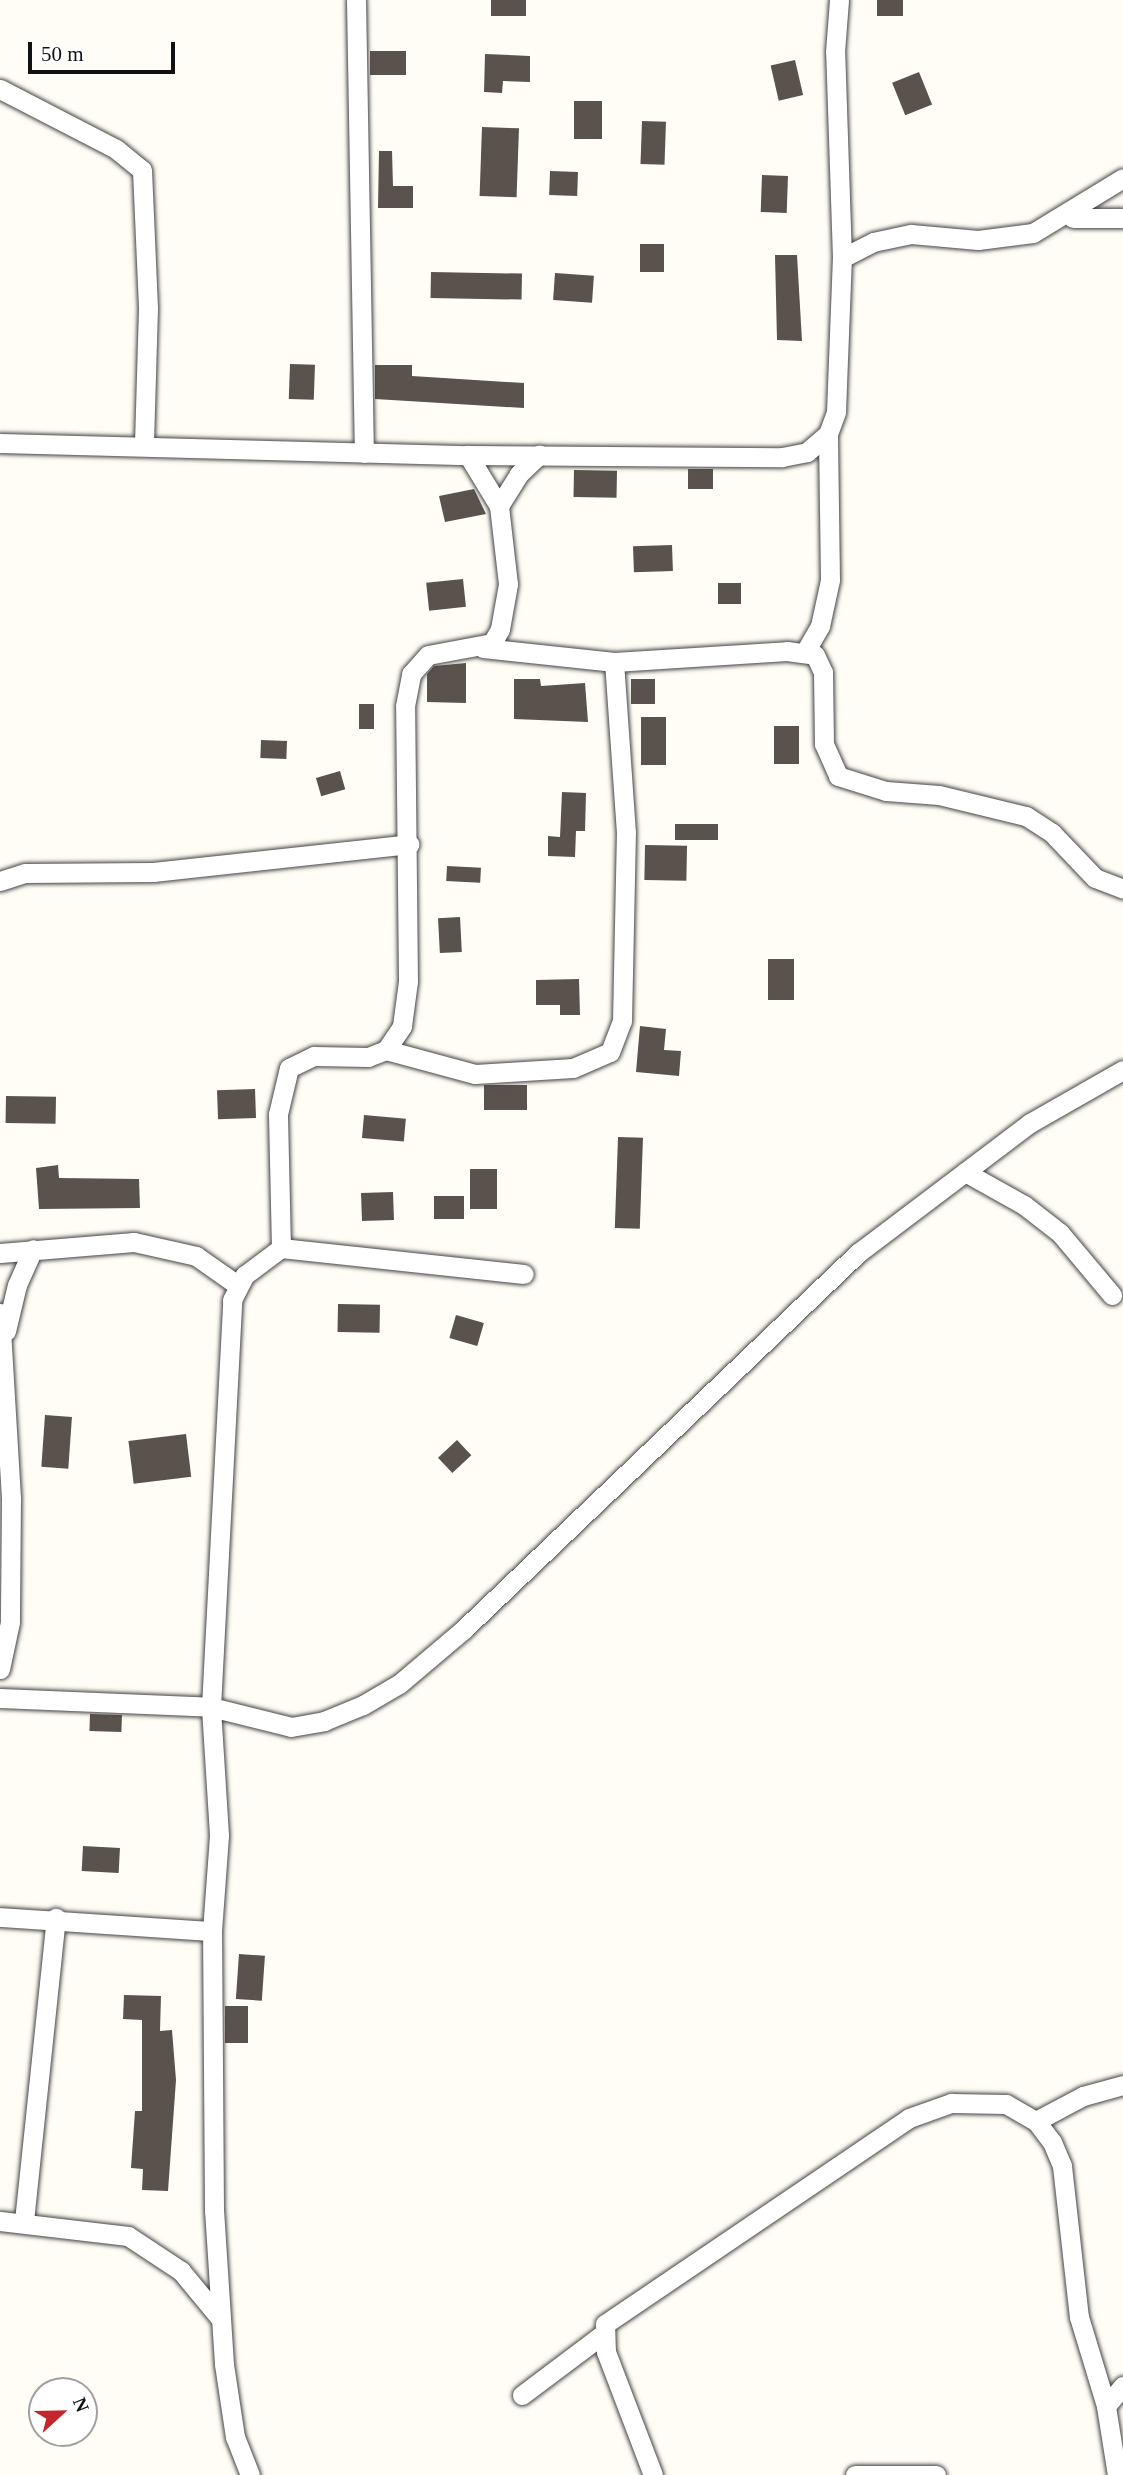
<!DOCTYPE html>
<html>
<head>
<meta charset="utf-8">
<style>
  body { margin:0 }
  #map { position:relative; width:1123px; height:2475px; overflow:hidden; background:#fffdf5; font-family:"Times New Roman",serif }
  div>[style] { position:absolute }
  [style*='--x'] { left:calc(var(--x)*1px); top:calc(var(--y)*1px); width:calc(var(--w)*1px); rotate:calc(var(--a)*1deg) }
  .building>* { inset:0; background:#5a524d; transform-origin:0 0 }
  .roads { filter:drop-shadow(0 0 2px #444) drop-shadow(0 0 2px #444) }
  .minor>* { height:19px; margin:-9.5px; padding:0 9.5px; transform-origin:9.5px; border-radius:9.5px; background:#fff }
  span { translate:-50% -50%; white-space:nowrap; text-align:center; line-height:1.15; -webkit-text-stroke:7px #fff; paint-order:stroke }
  .north { position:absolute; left:28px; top:2377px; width:70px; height:70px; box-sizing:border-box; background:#fff; border:2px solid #a0a0a0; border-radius:50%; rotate:68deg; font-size:19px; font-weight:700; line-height:28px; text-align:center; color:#111 }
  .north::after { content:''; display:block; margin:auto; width:24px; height:32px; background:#c4262e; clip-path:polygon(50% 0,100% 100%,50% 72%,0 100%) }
  .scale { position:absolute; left:28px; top:42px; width:147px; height:32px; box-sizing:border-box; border:4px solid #111; border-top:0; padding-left:9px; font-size:21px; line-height:24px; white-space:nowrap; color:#111; -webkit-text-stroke:5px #fff; paint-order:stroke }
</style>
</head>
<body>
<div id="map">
  <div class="building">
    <i style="left:491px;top:0;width:35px;height:16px"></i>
    <i style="left:877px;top:0;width:26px;height:16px"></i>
    <i style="left:370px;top:51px;width:36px;height:24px"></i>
    <i style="clip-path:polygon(485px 54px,530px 56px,530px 82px,503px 81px,502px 93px,484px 92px)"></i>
    <i style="left:795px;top:60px;width:36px;height:25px;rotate:77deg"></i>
    <i style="left:919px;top:72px;width:35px;height:29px;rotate:68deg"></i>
    <i style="left:574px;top:101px;width:28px;height:38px"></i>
    <i style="left:642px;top:121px;width:24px;height:43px;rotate:2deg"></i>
    <i style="left:482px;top:127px;width:37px;height:69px;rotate:2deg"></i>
    <i style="clip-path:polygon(379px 151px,392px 151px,393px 186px,413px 186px,413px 208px,378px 208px)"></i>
    <i style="left:550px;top:171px;width:28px;height:24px;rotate:2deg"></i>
    <i style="left:762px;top:175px;width:26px;height:37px;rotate:2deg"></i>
    <i style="left:640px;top:244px;width:24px;height:28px"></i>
    <i style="clip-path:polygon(775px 255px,797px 255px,802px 341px,777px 340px)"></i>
    <i style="left:431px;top:272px;width:91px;height:26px;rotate:1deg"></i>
    <i style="left:555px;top:273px;width:39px;height:27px;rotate:4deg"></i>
    <i style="left:290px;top:364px;width:25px;height:35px;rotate:2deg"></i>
    <i style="clip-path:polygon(375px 365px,412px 365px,412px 376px,524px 383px,524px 408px,375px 399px)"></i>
    <i style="left:688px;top:469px;width:25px;height:20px"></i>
    <i style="left:574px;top:470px;width:43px;height:27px;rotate:1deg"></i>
    <i style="clip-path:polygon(474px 489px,486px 514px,445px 522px,439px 496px)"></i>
    <i style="left:672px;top:545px;width:26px;height:39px;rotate:88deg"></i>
    <i style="left:463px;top:579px;width:28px;height:37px;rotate:84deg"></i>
    <i style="left:718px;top:583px;width:23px;height:21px"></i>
    <i style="clip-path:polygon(466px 663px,466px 703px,427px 702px,427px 674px,434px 666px)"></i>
    <i style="clip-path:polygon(514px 679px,540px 679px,541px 686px,585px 683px,588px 722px,514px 719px)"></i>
    <i style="left:631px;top:679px;width:24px;height:25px"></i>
    <i style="left:359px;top:704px;width:15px;height:25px"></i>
    <i style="left:641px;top:717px;width:25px;height:48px"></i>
    <i style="left:774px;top:726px;width:25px;height:38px"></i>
    <i style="left:261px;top:740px;width:26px;height:18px;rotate:2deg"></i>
    <i style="left:340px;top:771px;width:19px;height:25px;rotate:74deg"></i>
    <i style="clip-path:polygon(562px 792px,586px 793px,585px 831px,576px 831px,575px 857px,548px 856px,548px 836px,560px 837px)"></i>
    <i style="left:675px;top:824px;width:43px;height:16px"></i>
    <i style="left:645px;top:845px;width:42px;height:35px;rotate:1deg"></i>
    <i style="left:447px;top:866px;width:34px;height:15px;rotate:3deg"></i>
    <i style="left:460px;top:917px;width:35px;height:22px;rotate:87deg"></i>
    <i style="left:768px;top:959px;width:26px;height:41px"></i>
    <i style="clip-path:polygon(579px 979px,580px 1015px,560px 1015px,560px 1005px,536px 1005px,536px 980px)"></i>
    <i style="clip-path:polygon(640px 1026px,666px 1029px,664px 1050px,681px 1051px,679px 1076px,636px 1072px)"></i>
    <i style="left:527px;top:1085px;width:25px;height:43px;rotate:90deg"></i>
    <i style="left:255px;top:1089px;width:29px;height:38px;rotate:88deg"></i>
    <i style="left:6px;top:1096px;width:50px;height:27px;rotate:1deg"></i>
    <i style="left:364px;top:1115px;width:42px;height:23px;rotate:5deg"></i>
    <i style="left:618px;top:1137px;width:25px;height:91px;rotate:2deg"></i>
    <i style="clip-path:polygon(58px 1165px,59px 1178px,139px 1179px,140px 1208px,39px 1209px,36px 1168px)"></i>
    <i style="left:470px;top:1169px;width:27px;height:40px"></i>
    <i style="left:393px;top:1192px;width:28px;height:32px;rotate:88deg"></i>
    <i style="left:434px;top:1196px;width:30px;height:23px"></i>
    <i style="left:338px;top:1304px;width:42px;height:28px;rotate:1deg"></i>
    <i style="left:456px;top:1315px;width:29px;height:24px;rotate:16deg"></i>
    <i style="left:45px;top:1415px;width:27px;height:52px;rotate:4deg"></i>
    <i style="left:186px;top:1434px;width:43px;height:58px;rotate:83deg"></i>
    <i style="left:457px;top:1440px;width:21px;height:26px;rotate:47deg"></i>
    <i style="left:90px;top:1714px;width:32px;height:17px;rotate:2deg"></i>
    <i style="left:83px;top:1846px;width:37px;height:25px;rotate:3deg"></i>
    <i style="left:239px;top:1954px;width:26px;height:45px;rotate:4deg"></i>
    <i style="clip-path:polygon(124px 1995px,161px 1996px,160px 2031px,172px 2030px,176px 2080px,168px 2191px,142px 2190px,143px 2169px,131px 2168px,135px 2111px,142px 2111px,142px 2020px,123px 2019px)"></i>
    <i style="left:225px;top:2006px;width:23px;height:37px"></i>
  </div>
  <div class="roads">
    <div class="minor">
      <i style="--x:356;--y:0;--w:453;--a:89"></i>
      <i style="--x:0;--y:89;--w:131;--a:27.3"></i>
      <i style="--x:116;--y:149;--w:33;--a:39"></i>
      <i style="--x:142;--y:170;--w:138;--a:87.5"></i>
      <i style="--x:148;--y:308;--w:138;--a:91.7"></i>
      <i style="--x:1073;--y:218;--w:50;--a:0"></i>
      <i style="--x:842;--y:258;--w:35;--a:-27"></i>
      <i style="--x:873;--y:242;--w:39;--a:-12"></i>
      <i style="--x:911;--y:234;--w:67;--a:5.1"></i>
      <i style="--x:978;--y:240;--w:55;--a:-7.3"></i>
      <i style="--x:1033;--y:233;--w:105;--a:-31.4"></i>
      <i style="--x:0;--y:443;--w:468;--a:1.5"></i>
      <i style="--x:468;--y:455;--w:314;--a:0.4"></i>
      <i style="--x:782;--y:457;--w:25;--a:-11"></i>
      <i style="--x:807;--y:452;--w:28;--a:-41"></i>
      <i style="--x:828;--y:434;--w:23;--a:-70"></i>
      <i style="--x:836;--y:412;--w:154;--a:-87.8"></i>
      <i style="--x:842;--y:258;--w:206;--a:-91.9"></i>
      <i style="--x:835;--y:52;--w:52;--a:-85.6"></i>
      <i style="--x:499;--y:506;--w:38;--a:-58"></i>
      <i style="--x:519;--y:474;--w:28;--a:-44"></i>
      <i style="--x:483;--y:648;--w:132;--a:6.1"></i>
      <i style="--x:614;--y:662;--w:173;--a:-3.6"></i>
      <i style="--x:787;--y:651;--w:28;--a:8"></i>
      <i style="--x:815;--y:655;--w:19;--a:65"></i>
      <i style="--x:823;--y:672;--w:72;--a:89.2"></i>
      <i style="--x:824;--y:744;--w:35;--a:66"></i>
      <i style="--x:838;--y:776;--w:50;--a:17.4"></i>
      <i style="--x:886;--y:791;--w:53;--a:4.3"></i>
      <i style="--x:939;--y:795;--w:89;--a:13.6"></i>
      <i style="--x:1026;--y:816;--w:31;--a:33"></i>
      <i style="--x:1052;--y:833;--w:62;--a:46.3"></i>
      <i style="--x:1095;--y:878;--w:30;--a:21"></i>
      <i style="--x:805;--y:652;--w:30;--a:-60"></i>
      <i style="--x:820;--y:626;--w:47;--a:-77.7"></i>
      <i style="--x:830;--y:580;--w:146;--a:-90.8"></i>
      <i style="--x:0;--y:881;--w:26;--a:-18"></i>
      <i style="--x:25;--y:873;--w:128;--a:-0.4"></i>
      <i style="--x:153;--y:872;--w:258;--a:-6.2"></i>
      <i style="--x:386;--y:1050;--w:92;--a:15.1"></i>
      <i style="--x:475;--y:1074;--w:98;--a:-3.5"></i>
      <i style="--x:573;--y:1068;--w:40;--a:-23.4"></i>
      <i style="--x:610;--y:1052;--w:33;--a:-69"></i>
      <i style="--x:622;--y:1021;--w:188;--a:-88.8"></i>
      <i style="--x:626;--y:833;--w:171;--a:-94"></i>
      <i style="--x:965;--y:1172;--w:68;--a:29.2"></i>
      <i style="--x:1024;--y:1205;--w:46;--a:37.9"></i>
      <i style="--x:1060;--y:1233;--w:81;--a:50"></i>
      <i style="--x:281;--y:1248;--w:244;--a:6.1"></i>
      <i style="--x:0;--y:1253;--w:134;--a:-4.7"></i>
      <i style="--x:134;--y:1242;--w:64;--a:12.7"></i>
      <i style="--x:196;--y:1256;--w:49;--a:35"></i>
      <i style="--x:0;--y:1313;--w:185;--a:86.6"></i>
      <i style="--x:11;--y:1498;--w:124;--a:90.5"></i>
      <i style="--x:10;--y:1622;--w:48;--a:102"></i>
      <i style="--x:6;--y:1331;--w:47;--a:-76.6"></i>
      <i style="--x:17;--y:1285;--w:39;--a:-66"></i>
      <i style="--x:0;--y:1698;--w:211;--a:2.4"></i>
      <i style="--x:211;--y:1707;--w:82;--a:14"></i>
      <i style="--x:291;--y:1727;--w:34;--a:-10"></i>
      <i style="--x:324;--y:1721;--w:42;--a:-22.3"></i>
      <i style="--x:363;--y:1705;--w:42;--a:-30.3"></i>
      <i style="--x:399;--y:1684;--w:85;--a:-40.2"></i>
      <i style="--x:464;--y:1629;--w:545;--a:-43.66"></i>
      <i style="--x:858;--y:1253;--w:216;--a:-37.1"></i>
      <i style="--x:1030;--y:1123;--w:107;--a:-29.7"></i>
      <i style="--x:0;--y:1917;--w:212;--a:3.8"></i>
      <i style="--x:1036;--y:2121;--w:53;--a:-28"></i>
      <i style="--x:1083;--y:2096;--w:41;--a:-15.4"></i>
      <i style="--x:0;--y:2221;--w:129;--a:6.7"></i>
      <i style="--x:128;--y:2236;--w:64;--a:33.4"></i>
      <i style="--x:181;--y:2271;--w:60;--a:50.4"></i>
      <i style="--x:24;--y:2221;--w:305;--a:-84"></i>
      <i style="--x:522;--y:2395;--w:100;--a:-36.9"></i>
      <i style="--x:250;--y:2475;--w:41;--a:-111.5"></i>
      <i style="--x:235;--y:2437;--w:74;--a:-98.6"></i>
      <i style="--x:224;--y:2364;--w:153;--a:-93.7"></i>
      <i style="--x:214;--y:2211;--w:280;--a:-90.4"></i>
      <i style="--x:212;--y:1931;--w:96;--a:-85.8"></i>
      <i style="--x:219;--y:1835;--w:128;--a:-93.6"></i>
      <i style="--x:211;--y:1707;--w:408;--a:-87"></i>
      <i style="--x:232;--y:1300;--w:28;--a:-63"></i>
      <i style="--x:245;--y:1275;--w:45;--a:-36.9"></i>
      <i style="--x:281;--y:1248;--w:134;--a:-91.3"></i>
      <i style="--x:278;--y:1114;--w:47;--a:-76.6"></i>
      <i style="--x:289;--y:1068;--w:28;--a:-26"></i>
      <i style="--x:314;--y:1056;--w:54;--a:1.1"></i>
      <i style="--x:368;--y:1057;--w:19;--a:-21"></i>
      <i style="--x:386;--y:1050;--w:29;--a:-56"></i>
      <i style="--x:402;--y:1026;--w:45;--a:-82.4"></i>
      <i style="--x:408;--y:981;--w:275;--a:-90.6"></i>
      <i style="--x:405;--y:706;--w:33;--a:-79"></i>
      <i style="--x:411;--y:674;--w:25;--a:-48"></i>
      <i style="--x:428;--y:655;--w:65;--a:-10.6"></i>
      <i style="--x:492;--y:643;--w:16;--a:-60"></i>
      <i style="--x:500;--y:629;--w:46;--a:-79.9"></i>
      <i style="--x:508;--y:584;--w:79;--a:-96.6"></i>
      <i style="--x:499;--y:506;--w:60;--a:-121.3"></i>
      <i style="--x:653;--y:2475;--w:132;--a:-110.9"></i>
      <i style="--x:606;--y:2352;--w:28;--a:-92"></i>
      <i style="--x:605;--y:2324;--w:367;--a:-34.1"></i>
      <i style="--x:909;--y:2118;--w:45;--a:-19.7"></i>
      <i style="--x:951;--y:2103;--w:55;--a:1"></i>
      <i style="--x:1006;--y:2104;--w:34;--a:30"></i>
      <i style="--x:1036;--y:2121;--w:26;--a:53"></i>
      <i style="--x:1052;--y:2142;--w:26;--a:67"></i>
      <i style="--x:1062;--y:2166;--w:152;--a:83.6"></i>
      <i style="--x:1079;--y:2317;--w:93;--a:73.1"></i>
      <i style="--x:855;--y:2475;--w:81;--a:0"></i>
      <i style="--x:1117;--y:2475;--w:70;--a:-99.1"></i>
      <i style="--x:1106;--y:2406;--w:26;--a:-50"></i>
    </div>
  </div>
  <div class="north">N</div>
  <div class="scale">50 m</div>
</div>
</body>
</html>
